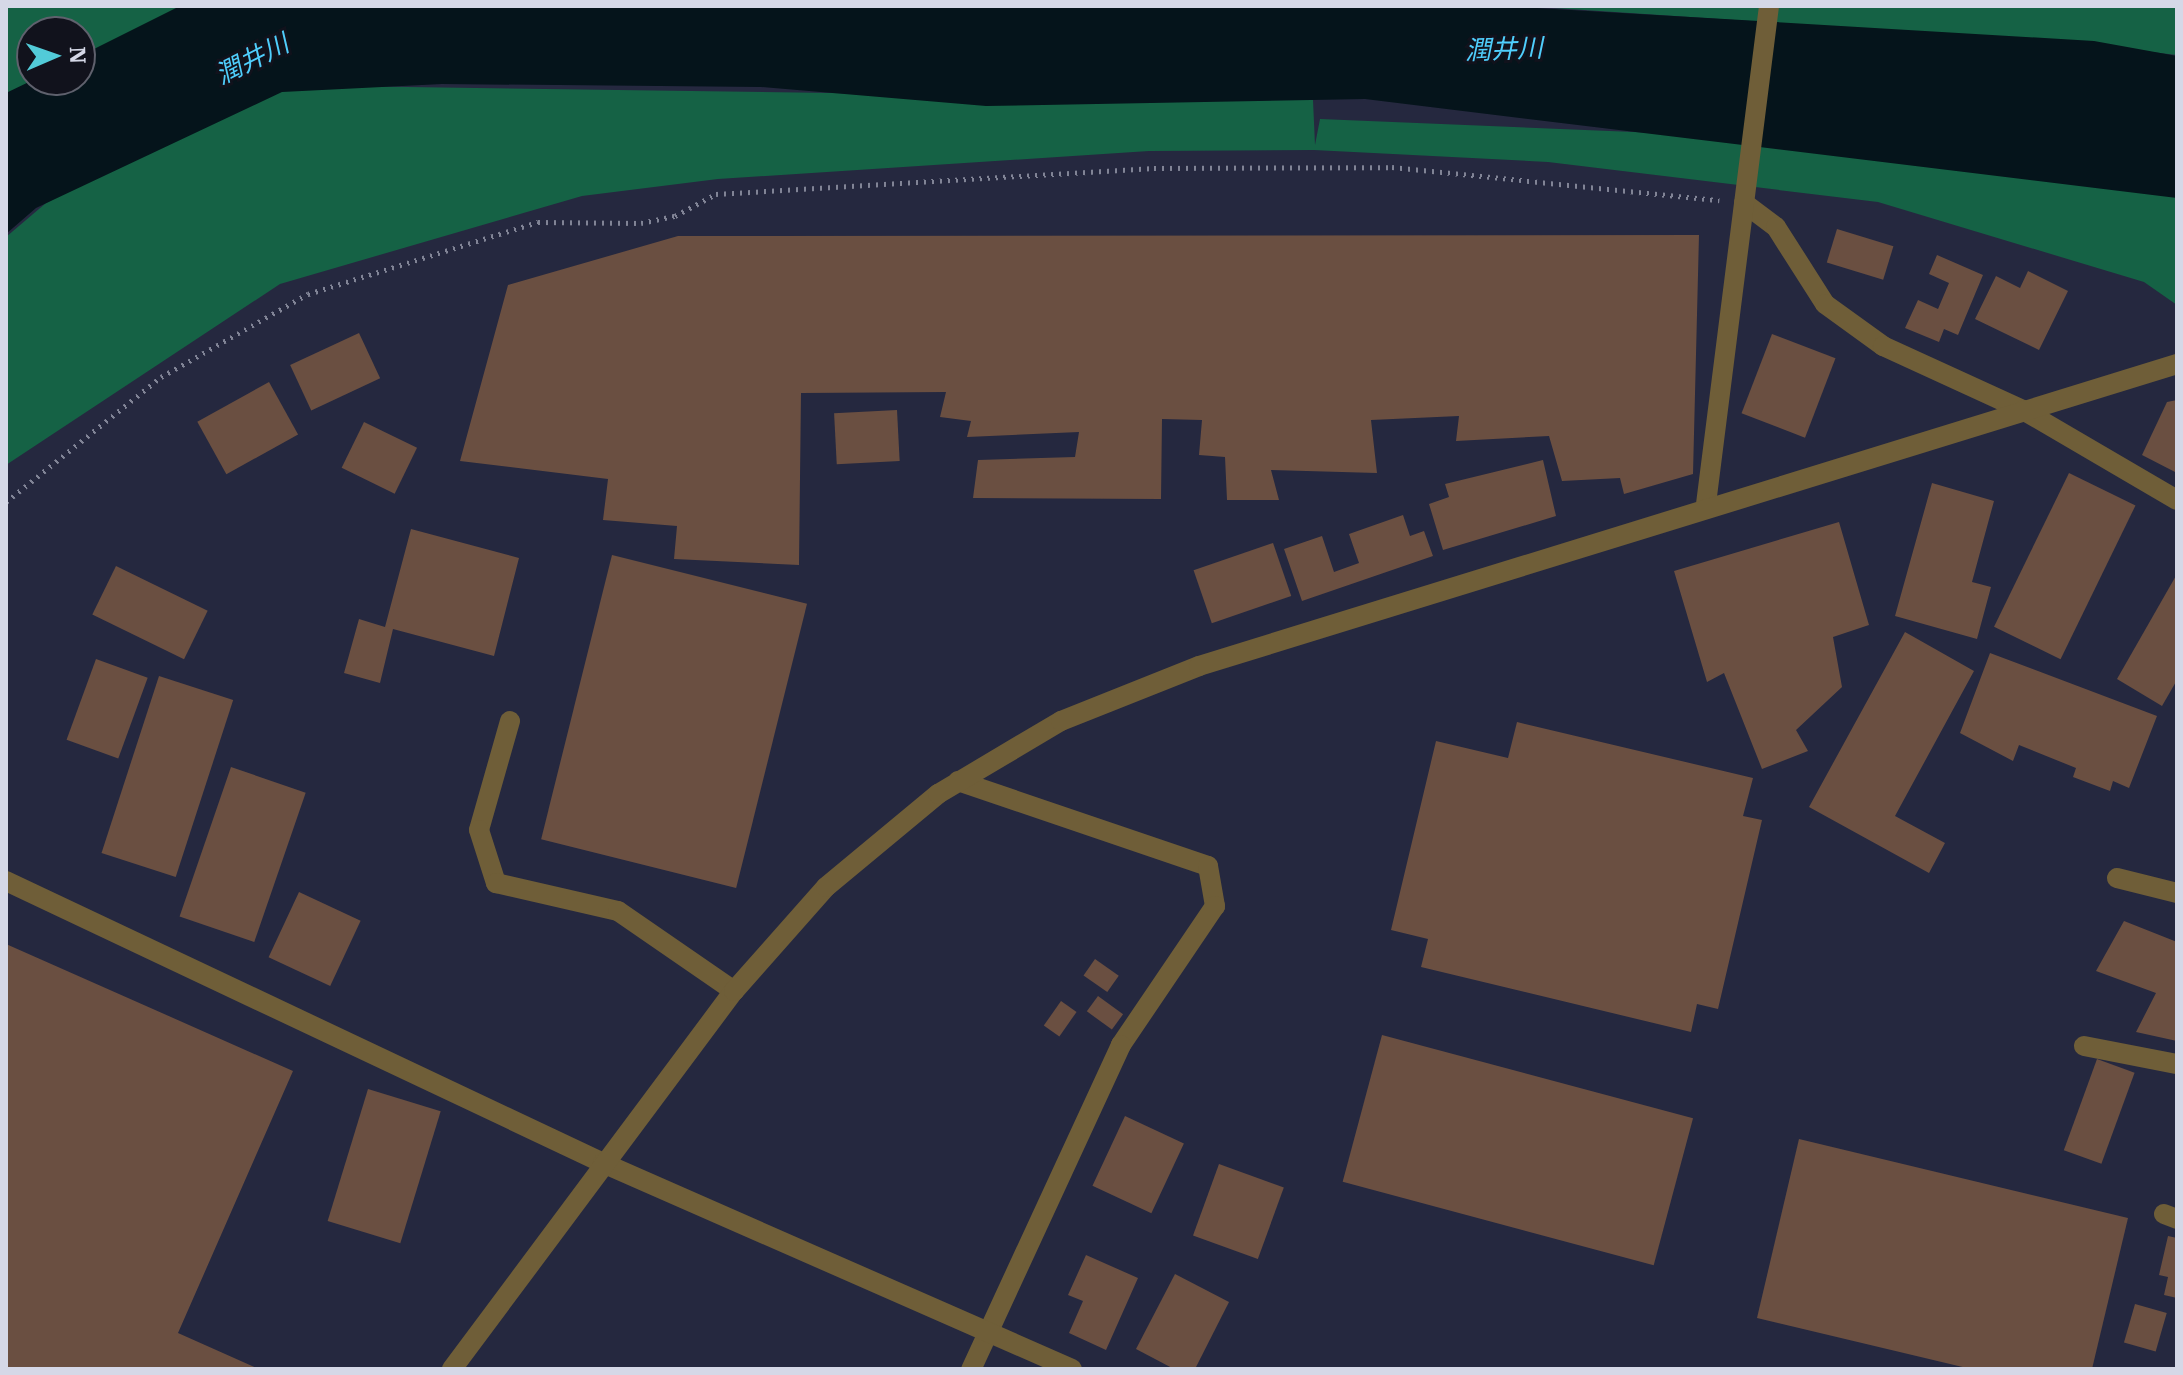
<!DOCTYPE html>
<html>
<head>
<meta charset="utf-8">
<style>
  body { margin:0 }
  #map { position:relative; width:2183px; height:1375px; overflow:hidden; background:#25283f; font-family:"IBM Plex Serif","Noto Sans JP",serif }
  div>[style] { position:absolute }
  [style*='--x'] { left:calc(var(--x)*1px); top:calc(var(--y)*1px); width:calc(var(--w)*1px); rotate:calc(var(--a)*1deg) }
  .green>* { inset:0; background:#156245 }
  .water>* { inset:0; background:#05141b }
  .building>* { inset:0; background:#6a4f41; transform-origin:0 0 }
  .path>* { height:5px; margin-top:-2.5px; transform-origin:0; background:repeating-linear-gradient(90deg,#818496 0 2px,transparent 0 8px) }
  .minor>* { height:20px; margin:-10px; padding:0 10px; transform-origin:10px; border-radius:10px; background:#6f5e38 }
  span { translate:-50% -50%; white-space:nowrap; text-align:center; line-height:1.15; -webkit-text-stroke:6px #11121c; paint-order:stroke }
  .water-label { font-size:26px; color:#4fcefc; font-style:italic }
  .frame { position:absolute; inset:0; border:8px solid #d5d8e7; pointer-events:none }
  .north { position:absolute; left:16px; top:16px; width:80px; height:80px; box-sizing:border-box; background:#11121c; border:2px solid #5f616d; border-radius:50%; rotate:88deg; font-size:22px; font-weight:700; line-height:32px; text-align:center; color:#d5d8e7 }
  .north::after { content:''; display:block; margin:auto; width:28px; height:36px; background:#52cbd8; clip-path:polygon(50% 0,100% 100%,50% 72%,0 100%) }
</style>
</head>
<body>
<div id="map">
  <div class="green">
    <i style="clip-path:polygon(6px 6px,217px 6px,80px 57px,80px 32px,32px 32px,32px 80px,39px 80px,6px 98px)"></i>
    <i style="clip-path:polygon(1523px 6px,2177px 6px,2177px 55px,2065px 42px)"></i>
    <i style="clip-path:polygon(270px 85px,1313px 100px,1315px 145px,1320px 119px,1854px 141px,2177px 197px,2177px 305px,2144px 282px,1878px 202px,1548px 162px,1314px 150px,1149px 151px,718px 179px,582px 196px,280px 284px,6px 465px,6px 237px,46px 203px)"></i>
  </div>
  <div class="water">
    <i style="clip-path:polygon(180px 6px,1504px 6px,2094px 41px,2177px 56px,2177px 198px,1365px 99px,986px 106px,761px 87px,442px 84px,282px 92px,36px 208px,6px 234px,6px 93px,33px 80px,80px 80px,80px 56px)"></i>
  </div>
  <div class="building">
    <i style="left:1837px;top:229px;width:59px;height:35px;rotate:17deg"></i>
    <i style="clip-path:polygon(1699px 235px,1693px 474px,1624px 494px,1620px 478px,1562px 481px,1549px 436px,1456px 441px,1459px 416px,1371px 420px,1377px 473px,1271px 470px,1279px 500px,1227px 500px,1225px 457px,1199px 455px,1202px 420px,1162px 419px,1161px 499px,973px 498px,978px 460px,1075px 457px,1079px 432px,967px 437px,971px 421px,940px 417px,946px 392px,801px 393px,799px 565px,674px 559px,677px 526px,603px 520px,608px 479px,460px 461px,508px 285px,678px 236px)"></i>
    <i style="clip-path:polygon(1937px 255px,1983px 275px,1958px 335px,1944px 329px,1939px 342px,1905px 328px,1918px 300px,1938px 309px,1949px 283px,1929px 274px)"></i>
    <i style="clip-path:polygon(2028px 271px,2068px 291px,2039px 350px,1975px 319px,1996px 276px,2020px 288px)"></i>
    <i style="left:359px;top:333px;width:50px;height:76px;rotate:65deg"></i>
    <i style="left:1772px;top:334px;width:68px;height:85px;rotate:21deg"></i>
    <i style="left:269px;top:382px;width:60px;height:82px;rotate:61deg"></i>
    <i style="clip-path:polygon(2177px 400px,2177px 473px,2142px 455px,2167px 402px)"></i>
    <i style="left:897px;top:410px;width:51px;height:63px;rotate:87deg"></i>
    <i style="left:364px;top:422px;width:59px;height:51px;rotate:26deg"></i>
    <i style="clip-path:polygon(1543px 460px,1556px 516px,1443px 550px,1429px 504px,1449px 497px,1445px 484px)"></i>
    <i style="left:2069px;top:473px;width:74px;height:171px;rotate:26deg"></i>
    <i style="clip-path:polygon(1932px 483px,1994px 501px,1972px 582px,1991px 587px,1977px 639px,1895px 616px)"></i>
    <i style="clip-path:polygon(1403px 515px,1410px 536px,1424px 531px,1433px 556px,1302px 601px,1284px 549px,1322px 536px,1334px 572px,1359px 563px,1349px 534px)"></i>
    <i style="clip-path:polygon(1839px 522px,1869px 625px,1833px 637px,1842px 687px,1796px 730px,1808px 751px,1762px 769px,1724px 673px,1707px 682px,1674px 571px)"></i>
    <i style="clip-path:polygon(411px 529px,519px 558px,494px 656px,393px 629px,380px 683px,344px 673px,359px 619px,385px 627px)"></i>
    <i style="left:1273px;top:543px;width:56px;height:84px;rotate:71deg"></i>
    <i style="left:612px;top:555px;width:201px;height:293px;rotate:14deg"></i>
    <i style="left:116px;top:566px;width:102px;height:54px;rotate:26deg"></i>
    <i style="clip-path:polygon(2177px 574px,2177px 680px,2162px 706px,2117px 679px)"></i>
    <i style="clip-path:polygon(1905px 632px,1974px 671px,1895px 816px,1945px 843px,1929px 873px,1809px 807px)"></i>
    <i style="clip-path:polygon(1990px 653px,2157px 716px,2129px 788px,2113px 781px,2110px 791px,2073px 777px,2076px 768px,2019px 745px,2013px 761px,1960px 733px)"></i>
    <i style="left:96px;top:659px;width:55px;height:86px;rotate:20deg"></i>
    <i style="left:159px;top:676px;width:78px;height:186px;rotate:18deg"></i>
    <i style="clip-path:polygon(1517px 722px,1753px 778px,1743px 816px,1762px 820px,1718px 1009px,1697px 1004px,1691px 1032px,1421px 967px,1428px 939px,1391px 930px,1436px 741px,1508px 758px)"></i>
    <i style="left:231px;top:767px;width:79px;height:158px;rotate:19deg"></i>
    <i style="left:299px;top:892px;width:68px;height:72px;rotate:25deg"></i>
    <i style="clip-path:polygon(2124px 921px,2177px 942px,2177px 1041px,2136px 1032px,2156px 993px,2096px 971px)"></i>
    <i style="clip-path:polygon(6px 944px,293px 1071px,178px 1333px,259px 1369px,6px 1369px)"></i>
    <i style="left:1095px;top:959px;width:29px;height:20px;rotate:35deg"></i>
    <i style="left:1098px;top:996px;width:31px;height:19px;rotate:36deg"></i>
    <i style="left:1061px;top:1001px;width:19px;height:30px;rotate:35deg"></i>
    <i style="left:1382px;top:1035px;width:322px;height:152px;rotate:15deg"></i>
    <i style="left:2097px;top:1059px;width:40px;height:97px;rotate:20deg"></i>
    <i style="left:368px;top:1089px;width:76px;height:138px;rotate:17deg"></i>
    <i style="left:1125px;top:1116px;width:65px;height:77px;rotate:25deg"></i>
    <i style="clip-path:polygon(1799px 1139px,2128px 1218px,2092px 1369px,1971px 1369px,1757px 1318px)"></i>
    <i style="left:1219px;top:1164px;width:69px;height:76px;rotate:20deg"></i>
    <i style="clip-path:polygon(2168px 1236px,2177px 1238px,2177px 1298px,2164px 1295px,2168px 1277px,2159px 1275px)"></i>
    <i style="clip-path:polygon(1086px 1255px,1138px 1278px,1106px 1350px,1069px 1333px,1083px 1301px,1068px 1295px)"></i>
    <i style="clip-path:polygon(1175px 1274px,1229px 1302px,1195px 1369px,1174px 1369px,1136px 1349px)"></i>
    <i style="left:2135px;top:1304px;width:33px;height:40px;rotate:16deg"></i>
  </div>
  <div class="path">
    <i style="--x:6;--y:502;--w:199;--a:-38.9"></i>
    <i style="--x:161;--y:377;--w:169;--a:-29.5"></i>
    <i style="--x:308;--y:294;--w:241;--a:-17.4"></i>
    <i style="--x:538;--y:222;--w:103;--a:0.6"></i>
    <i style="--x:641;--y:223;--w:35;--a:-12"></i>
    <i style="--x:675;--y:216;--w:47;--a:-28.2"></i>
    <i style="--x:716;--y:194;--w:439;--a:-3.4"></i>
    <i style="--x:1154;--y:168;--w:238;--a:-0.2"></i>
    <i style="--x:1392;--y:167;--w:329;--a:5.8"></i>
  </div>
  <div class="minor">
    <i style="--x:1744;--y:203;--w:40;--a:37"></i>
    <i style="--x:1776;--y:227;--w:91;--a:57.5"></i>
    <i style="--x:1825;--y:304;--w:72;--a:35.9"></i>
    <i style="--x:1883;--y:346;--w:154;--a:24.6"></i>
    <i style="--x:2023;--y:410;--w:178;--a:30.3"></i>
    <i style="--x:1706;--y:504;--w:502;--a:-82.79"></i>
    <i style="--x:510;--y:721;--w:113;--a:105.9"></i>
    <i style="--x:479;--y:830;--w:56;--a:72.2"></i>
    <i style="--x:496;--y:883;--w:125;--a:12.9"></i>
    <i style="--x:618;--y:911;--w:141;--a:34.6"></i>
    <i style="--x:958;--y:781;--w:264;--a:18.8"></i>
    <i style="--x:1208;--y:866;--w:41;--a:80.1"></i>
    <i style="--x:1215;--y:906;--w:168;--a:124.1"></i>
    <i style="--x:1121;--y:1045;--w:357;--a:114.8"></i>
    <i style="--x:2117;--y:878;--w:62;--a:14"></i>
    <i style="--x:6;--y:881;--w:660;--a:25.28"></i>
    <i style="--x:603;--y:1163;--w:512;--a:23.71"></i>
    <i style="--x:2084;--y:1046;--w:95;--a:11"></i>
    <i style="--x:2164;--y:1214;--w:14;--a:21"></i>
    <i style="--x:452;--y:1369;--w:472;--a:-53.3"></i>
    <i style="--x:734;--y:991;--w:139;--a:-48.5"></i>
    <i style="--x:826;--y:887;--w:146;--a:-39.7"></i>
    <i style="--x:938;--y:794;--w:143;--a:-30.7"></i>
    <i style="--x:1061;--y:721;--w:149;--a:-21.7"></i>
    <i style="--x:1199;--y:666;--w:1024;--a:-17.16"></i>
  </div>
  <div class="water-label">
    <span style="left:1504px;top:49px;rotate:-2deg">潤井川</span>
    <span style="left:252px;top:59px;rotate:-27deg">潤井川</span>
  </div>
  <div class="frame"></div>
  <div class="north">N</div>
</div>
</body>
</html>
